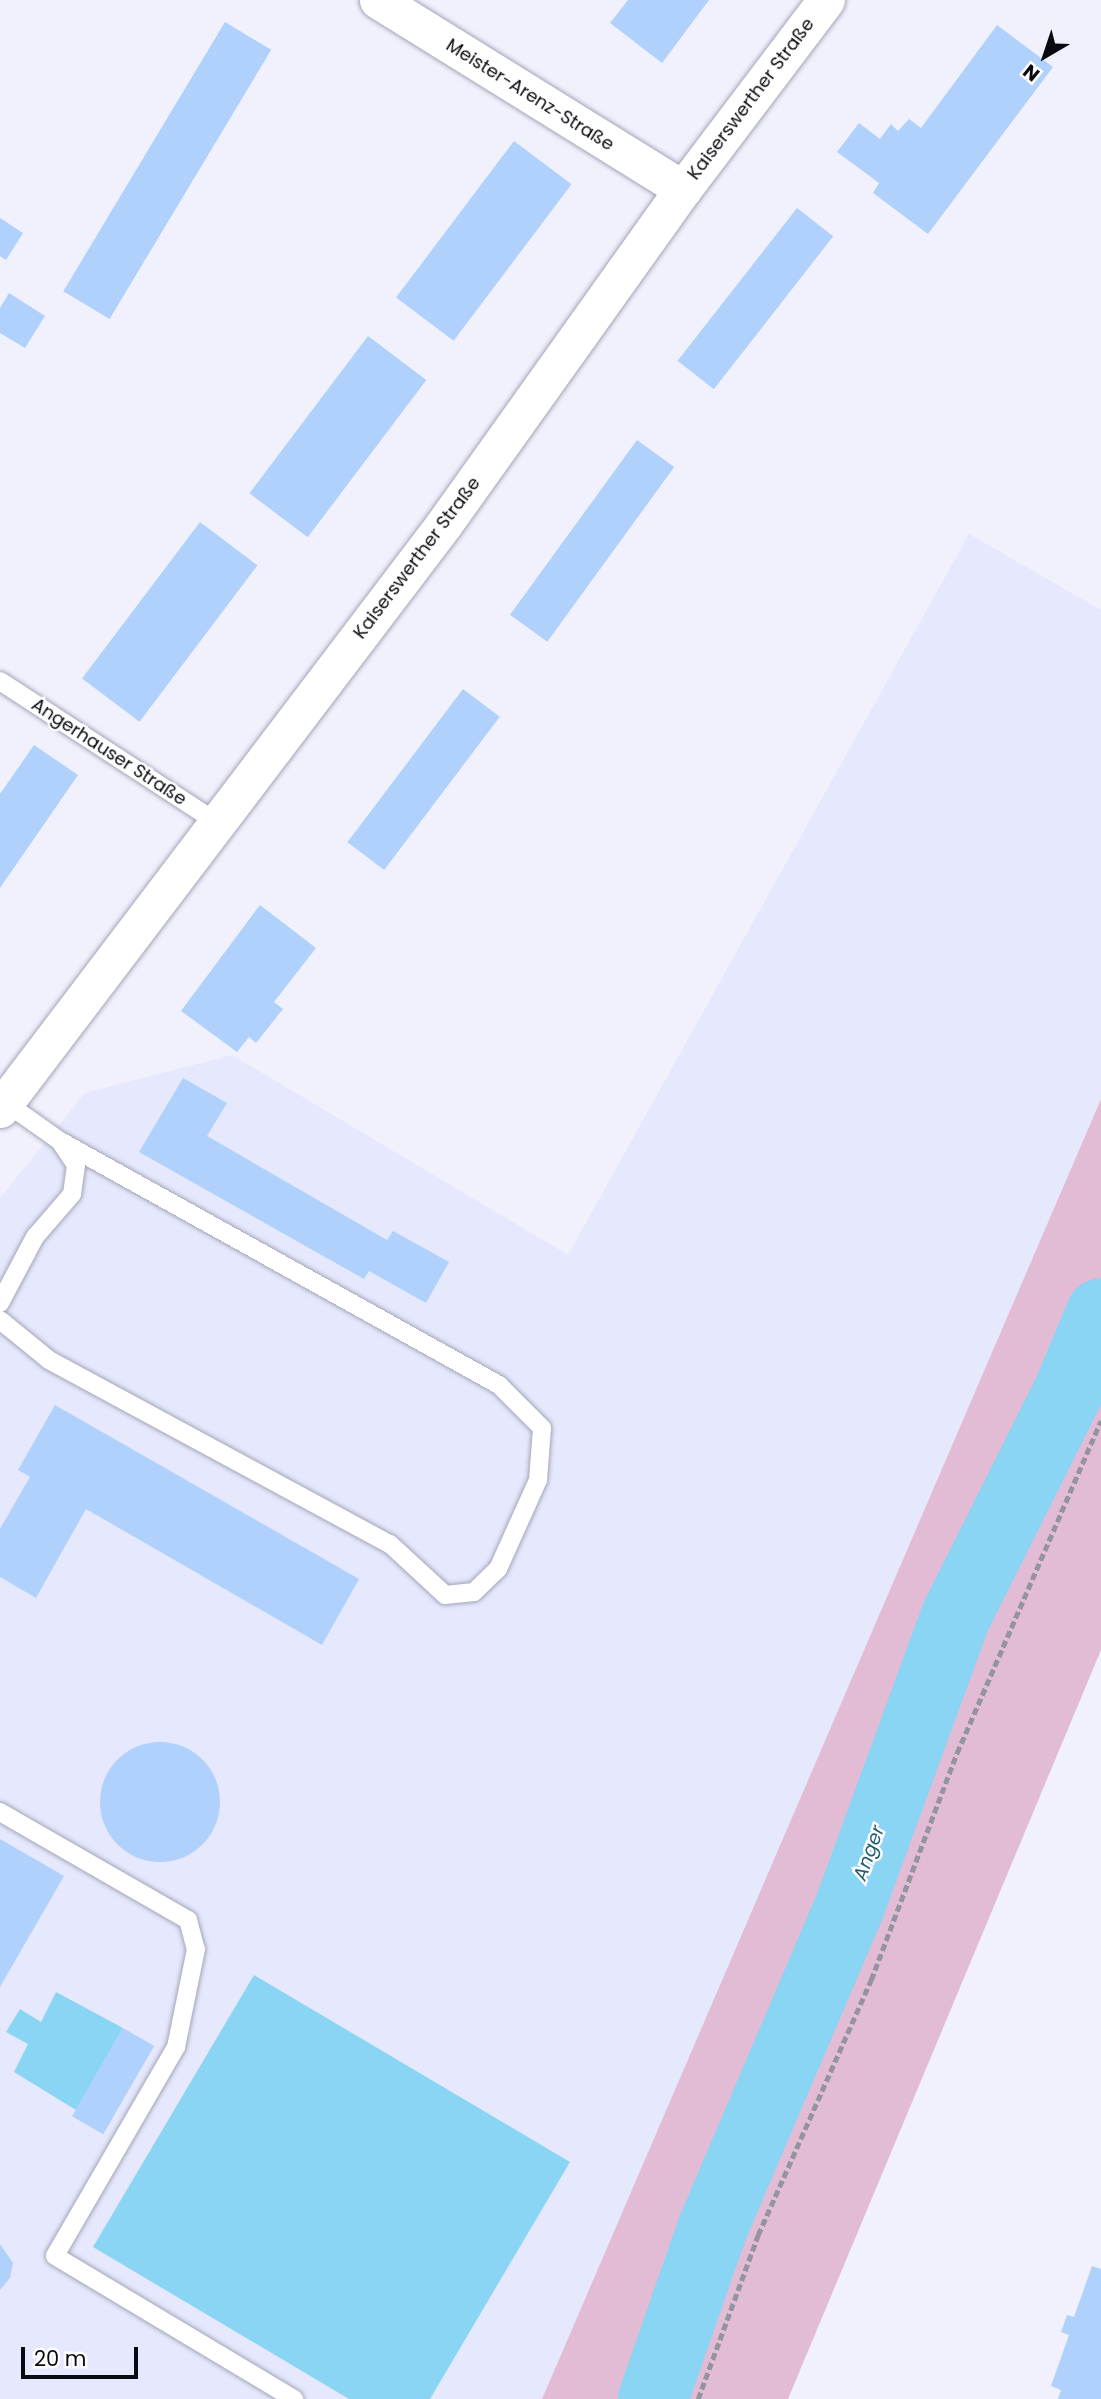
<!DOCTYPE html>
<html>
<head>
<meta charset="utf-8">
<style>
  body { margin:0 }
  #map { position:relative; width:1101px; height:2399px; overflow:hidden; background:#f0f1fc; font-family:Poppins,sans-serif }
  div>[style] { position:absolute }
  [style*='--x'] { left:calc(var(--x)*1px); top:calc(var(--y)*1px); width:calc(var(--w)*1px); rotate:calc(var(--a)*1deg) }
  .built>* { inset:0; background:#e6e8fd }
  .green>* { inset:0; background:#e2bbd5 }
  .water>* { inset:0; background:#8ad5f4 }
  .river>* { height:70px; margin:-35px; padding:0 35px; transform-origin:35px; border-radius:35px; background:#8ad5f4 }
  .building>* { inset:0; background:#b0d1fb; transform-origin:0 0 }
  .round { border-radius:50% }
  .path>* { height:4.5px; margin-top:-2.25px; transform-origin:0; background:repeating-linear-gradient(90deg,#93949d 0 7px,transparent 0 10.5px) }
  .roads { filter:drop-shadow(0 0 2px #a3a5b7) drop-shadow(0 0 2px #a3a5b7) }
  .lane>* { height:18px; margin:-9px; padding:0 9px; transform-origin:9px; border-radius:9px; background:#fff }
  .street>* { height:37px; margin:-18.5px; padding:0 18.5px; transform-origin:18.5px; border-radius:18.5px; background:#fff }
  span { translate:-50% -50%; white-space:nowrap; text-align:center; line-height:1.15; -webkit-text-stroke:5px #fff; paint-order:stroke }
  .street-label { font-size:18px; color:#0a0b11 }
  .water-label { font-size:19px; color:#235e74; font-style:italic }
  .north { position:absolute; left:1010px; top:21px; width:70px; height:70px; -webkit-text-stroke:5px #fff; paint-order:stroke; rotate:219deg; font-size:19px; font-weight:700; line-height:28px; text-align:center; color:#0a0b11 }
  .north::after { content:''; display:block; margin:auto; width:24px; height:32px; background:#0a0b11; clip-path:polygon(50% 0,100% 100%,50% 72%,0 100%) }
  .scale { position:absolute; left:21px; top:2347px; width:117px; height:32px; box-sizing:border-box; border:4px solid #0a0b11; border-top:0; padding-left:9px; font-size:21px; line-height:24px; white-space:nowrap; color:#0a0b11; -webkit-text-stroke:5px #fff; paint-order:stroke }
</style>
</head>
<body>
<div id="map">
  <div class="built">
    <i style="clip-path:polygon(969px 534px,1101px 610px,1101px 1099px,542px 2399px,0 2399px,0 1198px,85px 1093px,232px 1055px,568px 1255px)"></i>
  </div>
  <div class="green">
    <i style="clip-path:polygon(1101px 1099px,1101px 1650px,788px 2399px,542px 2399px)"></i>
  </div>
  <div class="water">
    <i style="clip-path:polygon(254px 1975px,570px 2162px,430px 2399px,349px 2399px,93px 2247px)"></i>
    <i style="clip-path:polygon(56px 1992px,123px 2028px,76px 2110px,14px 2072px,28px 2044px,6px 2032px,20px 2009px,41px 2022px)"></i>
  </div>
  <div class="river">
    <i style="--x:653;--y:2399;--w:182;--a:-70.8"></i>
    <i style="--x:713;--y:2227;--w:344;--a:-66.9"></i>
    <i style="--x:848;--y:1911;--w:314;--a:-69.9"></i>
    <i style="--x:956;--y:1616;--w:253;--a:-63.4"></i>
    <i style="--x:1069;--y:1390;--w:83;--a:-67.4"></i>
  </div>
  <div class="building">
    <i style="clip-path:polygon(628px 0,709px 0,662px 63px,610px 23px)"></i>
    <i style="left:225px;top:22px;width:54px;height:314px;rotate:31deg"></i>
    <i style="clip-path:polygon(997px 25px,1053px 67px,928px 234px,873px 193px,879px 183px,837px 152px,859px 123px,880px 139px,891px 124px,898px 131px,909px 119px,921px 128px)"></i>
    <i style="left:514px;top:141px;width:72px;height:196px;rotate:37deg"></i>
    <i style="left:797px;top:208px;width:46px;height:194px;rotate:38deg"></i>
    <i style="clip-path:polygon(0 218px,23px 233px,6px 260px,0 256px)"></i>
    <i style="clip-path:polygon(9px 293px,45px 316px,25px 348px,0 333px,0 308px)"></i>
    <i style="left:368px;top:336px;width:73px;height:197px;rotate:37deg"></i>
    <i style="left:637px;top:440px;width:46px;height:216px;rotate:36deg"></i>
    <i style="left:200px;top:522px;width:72px;height:196px;rotate:37deg"></i>
    <i style="left:463px;top:689px;width:46px;height:192px;rotate:37deg"></i>
    <i style="clip-path:polygon(34px 745px,78px 775px,0 888px,0 794px)"></i>
    <i style="clip-path:polygon(260px 905px,316px 948px,274px 1002px,283px 1009px,256px 1043px,249px 1037px,237px 1052px,181px 1011px)"></i>
    <i style="clip-path:polygon(183px 1078px,227px 1103px,207px 1136px,387px 1240px,393px 1231px,449px 1262px,426px 1303px,369px 1271px,364px 1279px,139px 1152px)"></i>
    <i style="clip-path:polygon(55px 1405px,359px 1579px,322px 1645px,86px 1509px,36px 1598px,0 1577px,0 1529px,30px 1477px,18px 1470px)"></i>
    <i class="round" style="left:100px;top:1742px;width:120px;height:120px"></i>
    <i style="clip-path:polygon(0 1839px,64px 1876px,0 1987px)"></i>
    <i style="left:123px;top:2028px;width:36px;height:102px;rotate:30deg"></i>
    <i style="clip-path:polygon(0 2244px,13px 2263px,10px 2278px,0 2290px)"></i>
    <i style="clip-path:polygon(1092px 2266px,1101px 2269px,1101px 2399px,1058px 2399px,1061px 2390px,1051px 2386px,1069px 2335px,1061px 2332px,1067px 2315px,1074px 2317px)"></i>
  </div>
  <div class="path">
    <i style="--x:698;--y:2399;--w:175;--a:-69.9"></i>
    <i style="--x:758;--y:2235;--w:279;--a:-66.1"></i>
    <i style="--x:871;--y:1980;--w:243;--a:-69.3"></i>
    <i style="--x:957;--y:1753;--w:362;--a:-66.6"></i>
  </div>
  <div class="roads">
    <div class="lane">
      <i style="--x:0;--y:681;--w:260;--a:33.1"></i>
      <i style="--x:0;--y:1303;--w:75;--a:-62.1"></i>
      <i style="--x:35;--y:1237;--w:57;--a:-49.3"></i>
      <i style="--x:72;--y:1194;--w:29;--a:-82"></i>
      <i style="--x:76;--y:1165;--w:25;--a:-124"></i>
      <i style="--x:0;--y:1320;--w:63;--a:39.2"></i>
      <i style="--x:49;--y:1360;--w:387;--a:28.4"></i>
      <i style="--x:390;--y:1544;--w:75;--a:42.8"></i>
      <i style="--x:445;--y:1595;--w:29;--a:-6"></i>
      <i style="--x:474;--y:1592;--w:33;--a:-44"></i>
      <i style="--x:498;--y:1569;--w:98;--a:-65.8"></i>
      <i style="--x:538;--y:1480;--w:52;--a:-85.6"></i>
      <i style="--x:542;--y:1428;--w:61;--a:-135"></i>
      <i style="--x:499;--y:1385;--w:502;--a:-150.93"></i>
      <i style="--x:60;--y:1141;--w:67;--a:-144.7"></i>
      <i style="--x:0;--y:1812;--w:217;--a:29.9"></i>
      <i style="--x:188;--y:1920;--w:30;--a:75"></i>
      <i style="--x:196;--y:1949;--w:100;--a:101.5"></i>
      <i style="--x:176;--y:2047;--w:241;--a:120.1"></i>
      <i style="--x:55;--y:2256;--w:279;--a:30.9"></i>
    </div>
    <div class="street">
      <i style="--x:378;--y:0;--w:359;--a:31.8"></i>
      <i style="--x:0;--y:1109;--w:734;--a:-52.8"></i>
      <i style="--x:444;--y:524;--w:412;--a:-54.5"></i>
      <i style="--x:683;--y:189;--w:237;--a:-52.9"></i>
    </div>
  </div>
  <div class="street-label">
    <span style="left:530px;top:95px;rotate:32deg">Meister-Arenz-Straße</span>
    <span style="left:751px;top:99px;rotate:-53deg">Kaiserswerther Straße</span>
    <span style="left:417px;top:558px;rotate:-53deg">Kaiserswerther Straße</span>
    <span style="left:109px;top:752px;rotate:33deg">Angerhauser Straße</span>
  </div>
  <div class="water-label">
    <span style="left:869px;top:1853px;rotate:-70deg">Anger</span>
  </div>
  <div class="north">N</div>
  <div class="scale">20 m</div>
</div>
</body>
</html>
